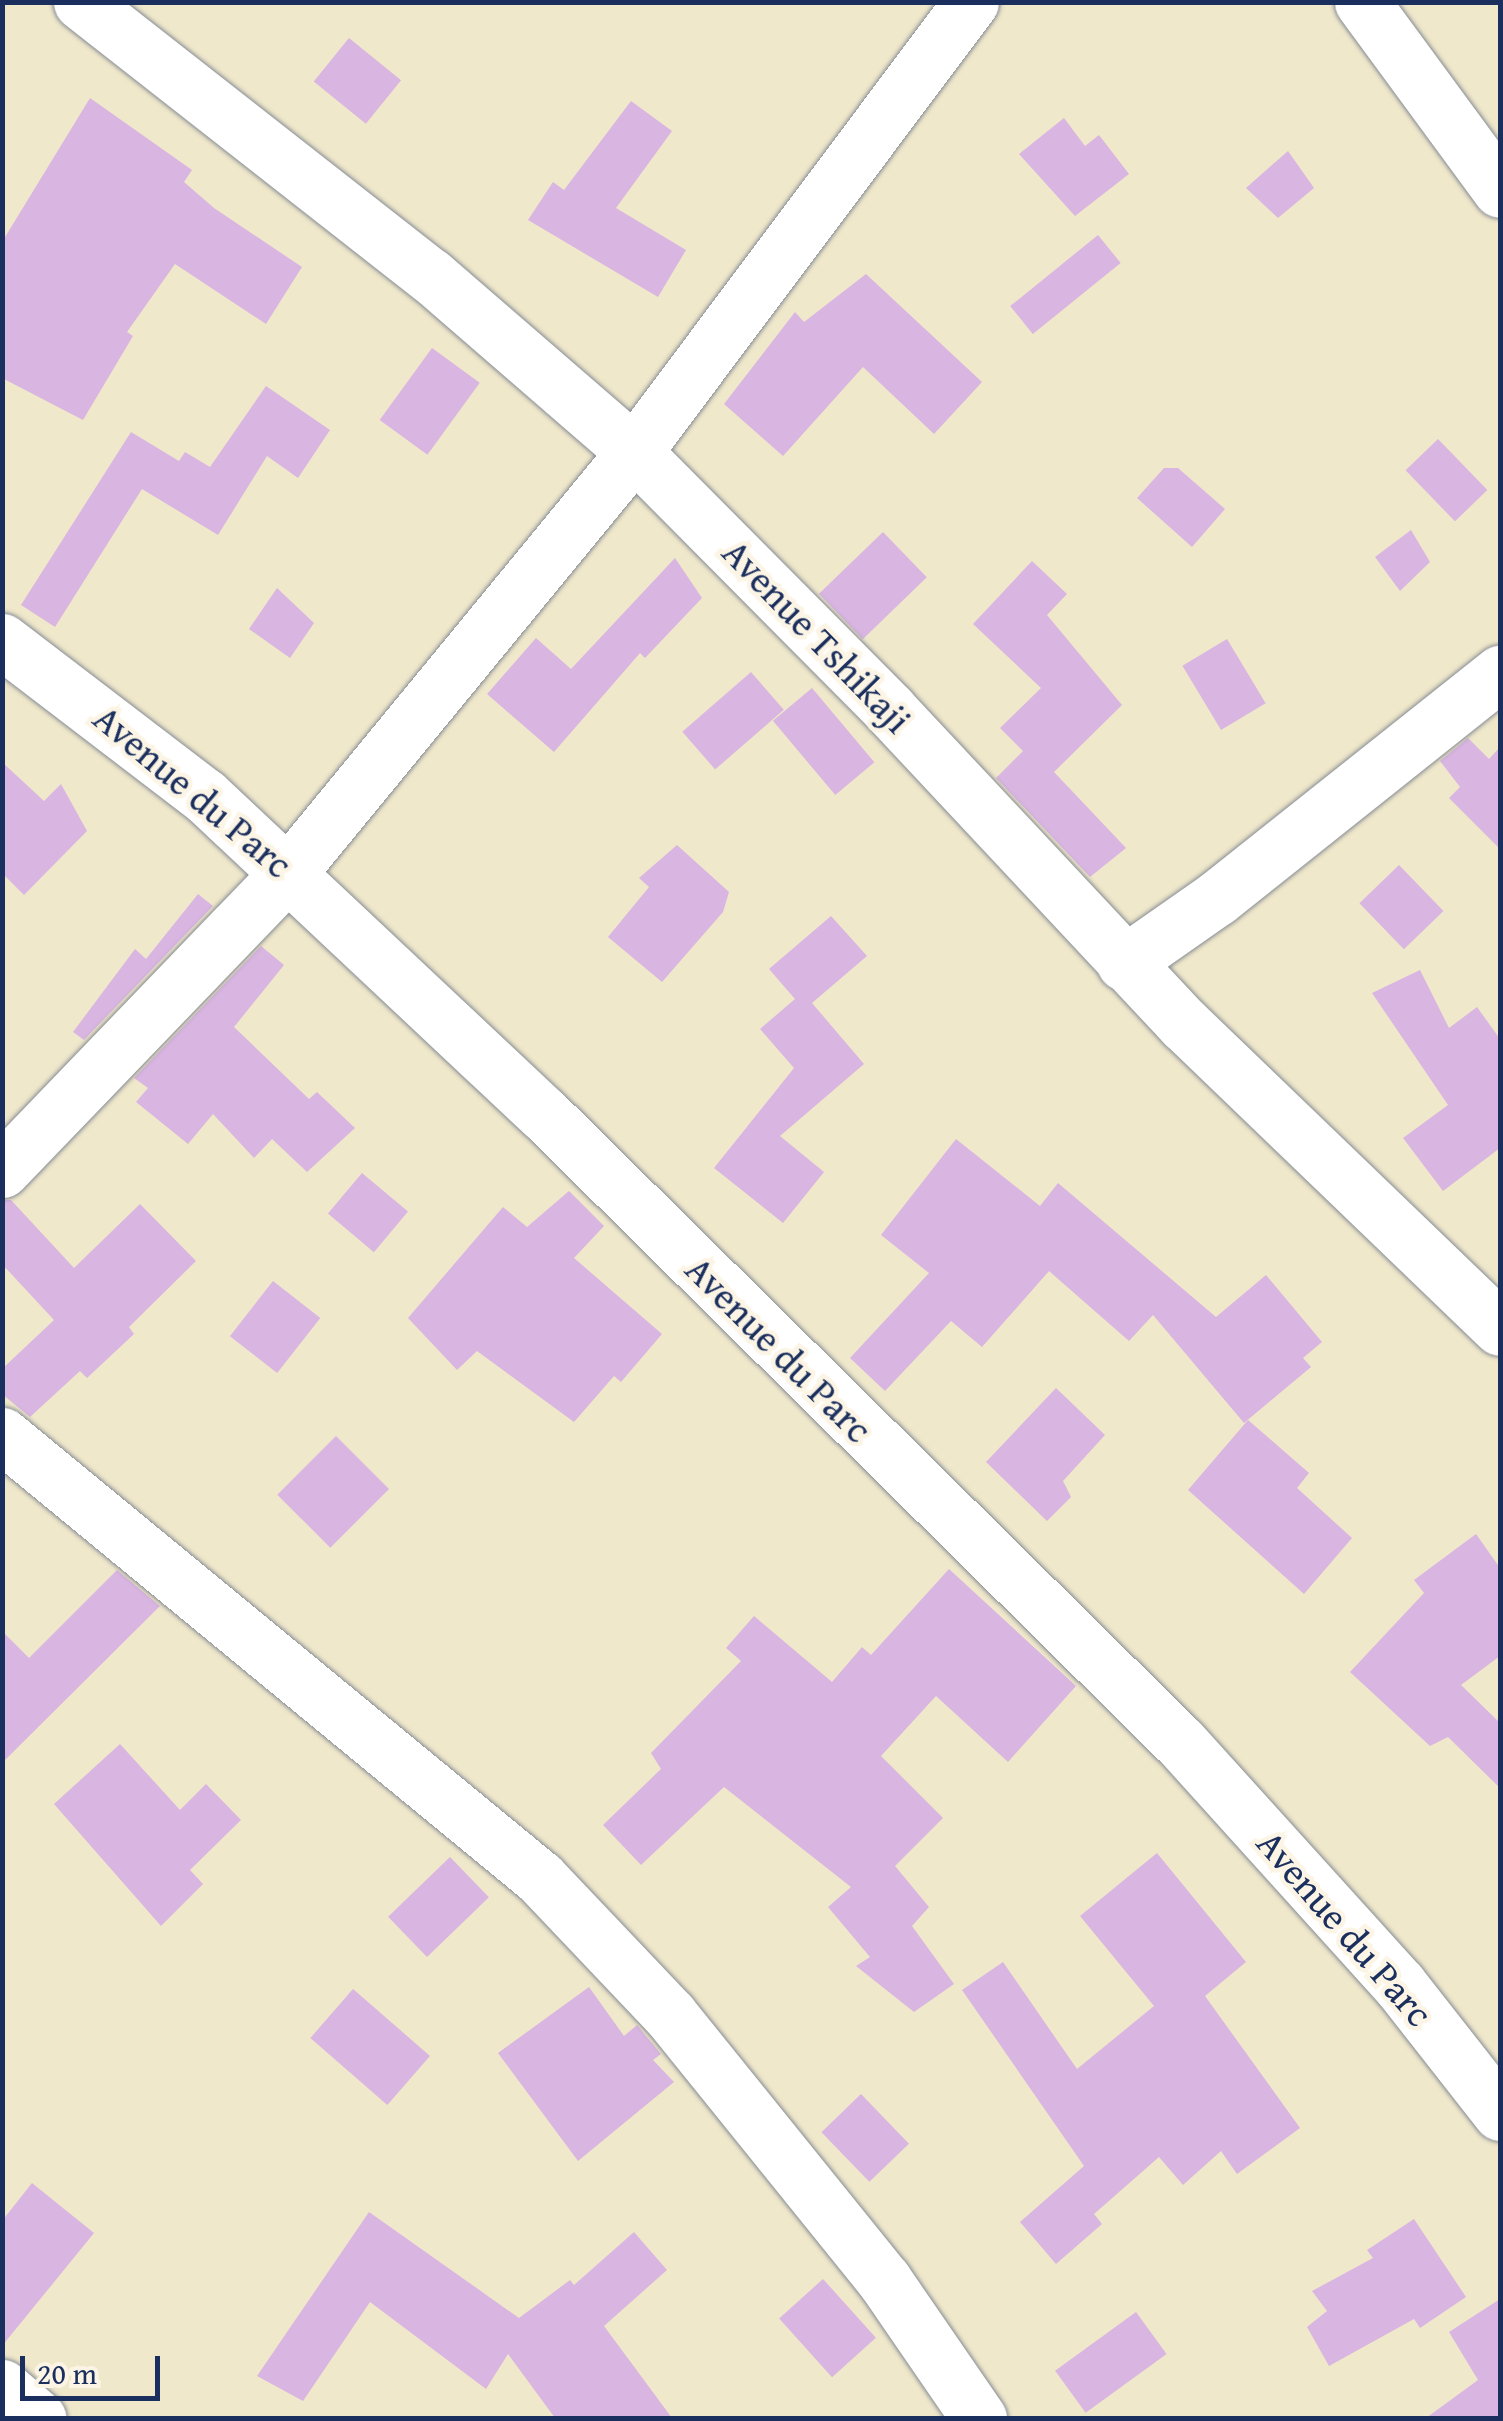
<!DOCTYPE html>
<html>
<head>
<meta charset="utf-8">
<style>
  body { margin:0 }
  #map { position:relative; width:1503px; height:2421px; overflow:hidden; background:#f0e8cb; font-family:"Gentium Book Plus",serif }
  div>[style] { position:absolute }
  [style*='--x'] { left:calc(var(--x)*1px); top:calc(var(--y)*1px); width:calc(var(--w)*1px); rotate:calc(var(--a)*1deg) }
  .building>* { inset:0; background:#d9b5e1; transform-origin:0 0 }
  .roads { filter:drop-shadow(0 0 2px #868c94) drop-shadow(0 0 2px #868c94) }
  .minor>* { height:55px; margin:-27.5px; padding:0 27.5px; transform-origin:27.5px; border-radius:27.5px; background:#fff }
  span { translate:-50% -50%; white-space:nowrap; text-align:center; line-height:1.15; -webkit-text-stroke:9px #fcf5e5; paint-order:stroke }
  .street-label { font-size:38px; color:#1b2f5e }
  .frame { position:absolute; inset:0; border:5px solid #1b2f5e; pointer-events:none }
  .scale { position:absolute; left:20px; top:2356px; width:140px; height:45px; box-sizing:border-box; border:5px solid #1b2f5e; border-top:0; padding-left:12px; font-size:30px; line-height:35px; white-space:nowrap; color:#1b2f5e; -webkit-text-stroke:8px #fcf5e5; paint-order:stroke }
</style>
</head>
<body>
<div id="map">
  <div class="building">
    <i style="left:349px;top:38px;width:67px;height:56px;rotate:39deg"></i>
    <i style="clip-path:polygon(90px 98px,192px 170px,184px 182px,214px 208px,302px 267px,266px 324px,175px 264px,127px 332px,133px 336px,83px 420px,2px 378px,2px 242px)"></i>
    <i style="clip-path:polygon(631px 101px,672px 131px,616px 208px,686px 250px,658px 297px,528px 220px,553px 182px,564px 190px)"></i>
    <i style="clip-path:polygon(1064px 118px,1085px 146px,1099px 135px,1129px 174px,1075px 216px,1019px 154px)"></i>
    <i style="clip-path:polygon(1288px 151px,1314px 188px,1278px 218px,1246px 188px)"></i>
    <i style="left:1098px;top:235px;width:36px;height:113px;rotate:51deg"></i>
    <i style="clip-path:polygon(866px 274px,982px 382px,934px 434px,863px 367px,783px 456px,724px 404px,795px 312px,804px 322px)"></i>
    <i style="left:432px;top:348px;width:59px;height:89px;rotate:36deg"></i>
    <i style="clip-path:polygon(266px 386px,330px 430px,298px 478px,267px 456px,218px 535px,142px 489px,55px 627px,21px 605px,131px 432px,179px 461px,185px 452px,210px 467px)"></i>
    <i style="left:1438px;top:439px;width:71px;height:45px;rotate:46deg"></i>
    <i style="clip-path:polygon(1164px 468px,1178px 468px,1225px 509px,1192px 547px,1137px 498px)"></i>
    <i style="clip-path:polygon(1411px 530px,1430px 562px,1400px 591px,1375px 557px)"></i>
    <i style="left:883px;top:532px;width:63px;height:89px;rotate:46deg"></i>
    <i style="clip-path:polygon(675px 558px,702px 598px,645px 658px,640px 653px,554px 752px,487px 694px,536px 638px,571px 669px)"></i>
    <i style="clip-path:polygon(1032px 561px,1067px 594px,1047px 615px,1122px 705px,1054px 772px,1126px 848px,1090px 877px,996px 778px,1023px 751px,1000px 728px,1041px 688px,973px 624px)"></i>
    <i style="clip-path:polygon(277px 588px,314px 623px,290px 658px,249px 629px)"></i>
    <i style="left:1227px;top:639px;width:75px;height:52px;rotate:59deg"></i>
    <i style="left:751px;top:672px;width:50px;height:91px;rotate:49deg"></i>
    <i style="left:812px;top:688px;width:97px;height:51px;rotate:50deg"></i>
    <i style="clip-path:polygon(1468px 738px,1489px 759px,1500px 747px,1500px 849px,1449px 798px,1460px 787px,1440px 761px)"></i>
    <i style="clip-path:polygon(2px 762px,44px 801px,61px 784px,87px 831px,24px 895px,2px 873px)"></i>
    <i style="clip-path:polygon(677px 845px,729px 892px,723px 912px,662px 982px,608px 937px,649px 887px,639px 878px)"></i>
    <i style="left:1399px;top:865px;width:64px;height:55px;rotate:46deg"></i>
    <i style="clip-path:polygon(198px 894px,213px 906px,84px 1040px,73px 1032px,135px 949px,146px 959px)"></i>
    <i style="clip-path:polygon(831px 916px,867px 956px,812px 1003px,864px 1064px,780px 1136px,824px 1172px,783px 1223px,714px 1168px,794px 1068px,760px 1029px,795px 999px,769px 969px)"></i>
    <i style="clip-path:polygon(261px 946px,284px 965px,234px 1027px,309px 1099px,317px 1092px,355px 1128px,307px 1172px,272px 1139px,254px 1158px,213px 1114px,188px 1144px,136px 1102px,148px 1088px,134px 1078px)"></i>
    <i style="clip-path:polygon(1420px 970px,1449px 1028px,1477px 1007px,1500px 1039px,1500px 1148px,1443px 1191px,1403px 1138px,1448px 1105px,1372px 993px)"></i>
    <i style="clip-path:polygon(956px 1139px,1040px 1206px,1058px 1183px,1216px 1317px,1266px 1275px,1322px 1342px,1303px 1358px,1311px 1367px,1244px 1423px,1153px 1315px,1129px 1341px,1049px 1271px,982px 1347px,951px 1321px,885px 1391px,850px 1358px,929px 1273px,881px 1235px)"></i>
    <i style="left:362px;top:1173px;width:60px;height:53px;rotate:40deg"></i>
    <i style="clip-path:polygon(569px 1191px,604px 1226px,574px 1258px,662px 1334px,621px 1382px,614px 1376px,574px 1422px,477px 1351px,457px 1370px,408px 1318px,503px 1207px,527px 1227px)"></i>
    <i style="clip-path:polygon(2px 1200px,11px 1200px,74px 1268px,140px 1204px,196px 1261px,129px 1327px,134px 1334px,87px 1378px,80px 1371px,30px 1417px,2px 1394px,2px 1369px,54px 1320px,2px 1264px)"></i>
    <i style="left:273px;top:1281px;width:60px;height:70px;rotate:38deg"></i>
    <i style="clip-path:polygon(1056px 1388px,1105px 1435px,1063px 1481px,1071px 1497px,1047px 1521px,986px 1462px)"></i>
    <i style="clip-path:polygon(1248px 1420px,1309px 1473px,1297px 1488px,1352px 1538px,1304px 1594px,1188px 1490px)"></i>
    <i style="left:336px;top:1436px;width:75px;height:83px;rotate:45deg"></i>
    <i style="clip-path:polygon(1476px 1534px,1500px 1568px,1500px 1656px,1461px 1685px,1500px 1723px,1500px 1788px,1448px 1737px,1430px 1746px,1350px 1672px,1424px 1593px,1414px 1580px)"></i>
    <i style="clip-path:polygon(949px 1569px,1076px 1686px,1008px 1762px,936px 1696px,881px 1756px,943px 1818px,895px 1866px,929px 1907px,912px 1926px,954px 1984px,914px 2012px,856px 1966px,870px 1957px,828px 1907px,851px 1887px,724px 1787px,641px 1865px,603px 1825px,661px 1769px,651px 1753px,741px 1661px,726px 1648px,754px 1616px,832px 1682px,862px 1647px,871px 1655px)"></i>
    <i style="clip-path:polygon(117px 1570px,160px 1606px,2px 1763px,2px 1631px,29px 1658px)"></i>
    <i style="clip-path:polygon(120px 1744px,180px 1810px,206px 1784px,241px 1820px,190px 1870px,203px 1884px,161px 1926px,54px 1804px)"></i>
    <i style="clip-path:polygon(1157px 1853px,1246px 1962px,1205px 1996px,1300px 2128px,1237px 2174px,1221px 2151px,1183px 2185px,1159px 2157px,1094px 2214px,1102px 2224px,1056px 2264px,1020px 2222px,1084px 2166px,962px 1990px,1003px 1962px,1077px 2069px,1154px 2006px,1080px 1916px)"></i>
    <i style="left:450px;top:1857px;width:56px;height:86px;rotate:46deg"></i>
    <i style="clip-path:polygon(589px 1987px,624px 2036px,637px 2025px,646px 2036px,661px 2054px,653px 2060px,674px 2082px,578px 2161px,498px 2053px)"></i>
    <i style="left:353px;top:1989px;width:102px;height:65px;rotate:41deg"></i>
    <i style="left:861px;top:2094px;width:69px;height:55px;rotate:46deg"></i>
    <i style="clip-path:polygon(32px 2183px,94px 2233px,2px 2346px,2px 2221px)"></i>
    <i style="clip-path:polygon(369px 2212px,519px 2318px,570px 2280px,574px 2285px,634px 2232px,667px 2270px,604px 2326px,672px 2418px,555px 2418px,508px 2354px,486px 2389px,370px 2302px,303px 2401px,257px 2376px)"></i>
    <i style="clip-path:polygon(1414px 2219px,1466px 2297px,1420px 2328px,1414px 2319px,1329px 2366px,1307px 2327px,1327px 2311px,1312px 2291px,1373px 2258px,1367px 2250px)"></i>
    <i style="left:823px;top:2279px;width:79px;height:59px;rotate:48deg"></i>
    <i style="clip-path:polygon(1500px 2299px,1500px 2418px,1426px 2418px,1478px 2380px,1449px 2332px)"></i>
    <i style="left:1136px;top:2312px;width:52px;height:100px;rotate:54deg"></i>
  </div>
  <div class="roads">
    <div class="minor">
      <i style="--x:81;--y:2;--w:444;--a:38.1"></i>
      <i style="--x:431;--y:276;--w:269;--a:40.9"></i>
      <i style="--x:634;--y:452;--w:362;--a:45.2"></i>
      <i style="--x:889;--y:709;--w:432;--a:46.9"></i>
      <i style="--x:1184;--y:1024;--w:438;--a:43.9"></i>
      <i style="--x:1362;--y:2;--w:233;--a:53.7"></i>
      <i style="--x:2;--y:641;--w:255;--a:37.4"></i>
      <i style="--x:205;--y:796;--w:466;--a:43.2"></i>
      <i style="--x:545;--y:1115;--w:894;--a:44.64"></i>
      <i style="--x:1181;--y:1743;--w:325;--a:47.9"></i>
      <i style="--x:1399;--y:1984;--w:164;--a:51.9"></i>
      <i style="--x:1124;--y:963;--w:113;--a:-35"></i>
      <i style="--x:1217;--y:898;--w:362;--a:-38.5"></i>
      <i style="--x:2;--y:1170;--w:415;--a:-46.1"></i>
      <i style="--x:290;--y:871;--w:542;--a:-50.61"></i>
      <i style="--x:634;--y:452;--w:562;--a:-53.17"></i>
      <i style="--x:2;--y:1435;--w:697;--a:39.47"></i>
      <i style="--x:540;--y:1878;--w:189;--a:46.5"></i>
      <i style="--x:670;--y:2015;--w:341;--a:51.1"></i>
      <i style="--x:884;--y:2280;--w:168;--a:55.5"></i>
      <i style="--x:2;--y:2387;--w:48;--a:40.7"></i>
    </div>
  </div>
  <div class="street-label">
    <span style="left:817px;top:636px;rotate:46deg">Avenue Tshikaji</span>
    <span style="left:193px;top:791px;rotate:40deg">Avenue du Parc</span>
    <span style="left:779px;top:1349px;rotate:45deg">Avenue du Parc</span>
    <span style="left:1345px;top:1928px;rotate:49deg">Avenue du Parc</span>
  </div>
  <div class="frame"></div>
  <div class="scale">20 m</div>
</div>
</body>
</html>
